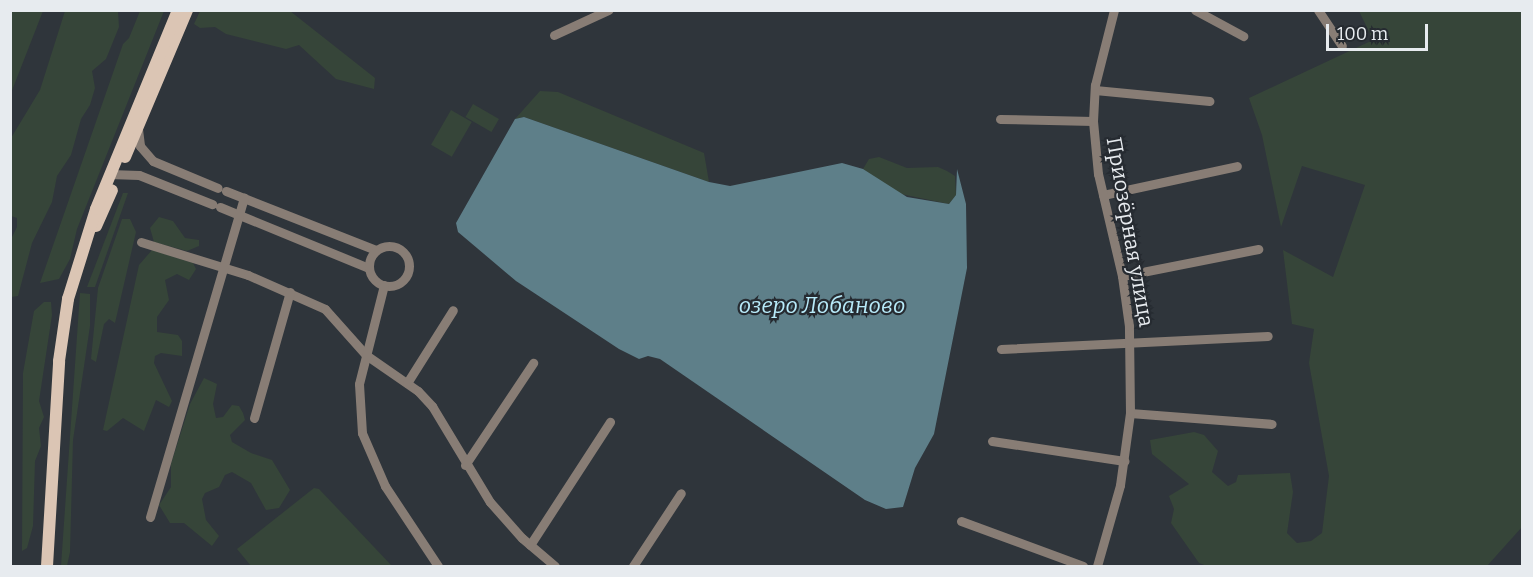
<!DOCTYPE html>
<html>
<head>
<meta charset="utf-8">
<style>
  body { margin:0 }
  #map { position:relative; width:1533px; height:577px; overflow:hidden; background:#2f353b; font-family:Bitter,serif }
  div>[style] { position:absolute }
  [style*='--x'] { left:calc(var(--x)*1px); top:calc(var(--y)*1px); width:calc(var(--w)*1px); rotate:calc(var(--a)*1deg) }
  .green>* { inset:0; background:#364539; transform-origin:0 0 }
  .water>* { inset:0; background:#5e7f89 }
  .minor>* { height:9px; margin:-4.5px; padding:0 4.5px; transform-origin:4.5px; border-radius:4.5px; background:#887d75 }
  .minor>.ring { margin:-4.5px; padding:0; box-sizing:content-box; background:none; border:9px solid #887d75; border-radius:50% }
  .major>* { height:12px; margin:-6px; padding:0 6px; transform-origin:6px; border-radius:6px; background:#dbc5b4 }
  span { translate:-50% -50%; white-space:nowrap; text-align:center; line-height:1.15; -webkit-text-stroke:4.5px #262b31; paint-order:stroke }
  .street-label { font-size:21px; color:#e7ebef }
  .water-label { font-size:22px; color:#b8ebfa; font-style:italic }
  .frame { position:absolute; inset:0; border:12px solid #e7ebef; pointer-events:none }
  .scale { position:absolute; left:1326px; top:24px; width:102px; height:27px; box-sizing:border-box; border:3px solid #e7ebef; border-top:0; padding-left:8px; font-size:18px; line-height:21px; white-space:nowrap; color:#e7ebef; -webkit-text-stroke:4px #262b31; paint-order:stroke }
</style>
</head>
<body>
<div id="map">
  <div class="green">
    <i style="clip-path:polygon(11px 10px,43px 11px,11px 93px,10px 11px)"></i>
    <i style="clip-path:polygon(65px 11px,118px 11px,119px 27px,106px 59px,92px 71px,95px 88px,90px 105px,81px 119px,71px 155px,57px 176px,52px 202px,32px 243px,18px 296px,11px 297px,11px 239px,17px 227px,17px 218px,11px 216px,11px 138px,40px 90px)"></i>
    <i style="clip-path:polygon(140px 11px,164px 11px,77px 229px,70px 259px,59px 279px,40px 283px,123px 44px,129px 38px)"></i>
    <i style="clip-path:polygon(200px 11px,290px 11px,375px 78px,374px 89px,336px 79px,299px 45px,286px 49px,226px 34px,215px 27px,200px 28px,194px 24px)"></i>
    <i style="clip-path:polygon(1359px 11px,1522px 11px,1522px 527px,1487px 566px,1207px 566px,1199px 563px,1171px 523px,1174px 509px,1169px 496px,1189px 484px,1152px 454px,1150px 440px,1194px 432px,1204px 435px,1218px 451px,1212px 472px,1228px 486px,1236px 482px,1238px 475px,1290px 473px,1293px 492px,1287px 533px,1297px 543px,1311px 541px,1322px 533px,1329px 476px,1309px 363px,1314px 329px,1292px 324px,1283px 250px,1333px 277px,1365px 185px,1302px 166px,1281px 227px,1262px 135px,1249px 98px,1373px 40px)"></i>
    <i style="clip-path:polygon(540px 91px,558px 92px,704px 153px,709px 182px,524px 117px,515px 119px)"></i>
    <i style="left:473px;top:104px;width:30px;height:15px;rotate:30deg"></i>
    <i style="left:451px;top:110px;width:24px;height:40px;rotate:30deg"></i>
    <i style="clip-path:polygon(879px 157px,907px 168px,938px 167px,947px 171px,955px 176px,956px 195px,949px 204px,896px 193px,863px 169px,869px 159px)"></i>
    <i style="clip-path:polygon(123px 193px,128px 193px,95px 287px,87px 287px)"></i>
    <i style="clip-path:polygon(159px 217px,173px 221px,185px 238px,199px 240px,199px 246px,187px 251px,154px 242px,150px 228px)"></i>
    <i style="clip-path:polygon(122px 219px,130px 219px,136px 232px,115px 323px,109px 319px,104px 324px,96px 362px,91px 359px,98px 288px)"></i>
    <i style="clip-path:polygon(152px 250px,193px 263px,196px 269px,189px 280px,177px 274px,165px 280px,169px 300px,157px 317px,157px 332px,178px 335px,182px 341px,182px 356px,161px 353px,155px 356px,154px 363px,172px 401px,169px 407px,156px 400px,144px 431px,123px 418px,107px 431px,103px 430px,139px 265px)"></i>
    <i style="clip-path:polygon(80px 293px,90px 294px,90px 326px,73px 440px,70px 552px,67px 566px,61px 566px)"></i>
    <i style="clip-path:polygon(44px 302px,51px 302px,52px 315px,39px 401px,44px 417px,39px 428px,41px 446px,35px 461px,33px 526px,27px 548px,22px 551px,23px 373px,34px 311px)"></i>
    <i style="clip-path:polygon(204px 378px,217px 384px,213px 404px,216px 418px,223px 417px,232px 405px,239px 406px,243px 413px,245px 420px,230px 435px,232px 442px,251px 453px,272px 460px,290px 490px,279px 508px,266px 510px,251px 483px,232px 472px,225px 475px,219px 487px,205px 493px,202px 499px,206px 520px,219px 536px,212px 546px,184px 523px,170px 523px,159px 505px,171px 487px,171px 464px,190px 404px)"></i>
    <i style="clip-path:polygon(314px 488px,319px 489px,392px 566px,251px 566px,237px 549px)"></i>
  </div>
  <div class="water">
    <i style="clip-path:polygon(524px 117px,709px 182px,730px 186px,842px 163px,863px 169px,907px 197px,949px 204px,956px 195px,957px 169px,966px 204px,967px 268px,934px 434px,915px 468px,903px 507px,886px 509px,865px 500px,660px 359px,648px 356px,639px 359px,619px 349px,516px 281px,458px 232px,456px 223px,515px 119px)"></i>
  </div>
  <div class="minor">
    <i style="--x:1195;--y:10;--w:55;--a:28.4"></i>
    <i style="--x:1318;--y:10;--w:43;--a:56.3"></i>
    <i style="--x:554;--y:35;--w:60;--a:-24.8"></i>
    <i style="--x:1095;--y:90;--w:115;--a:5.5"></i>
    <i style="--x:1000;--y:119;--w:93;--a:1.2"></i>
    <i style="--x:138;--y:129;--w:17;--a:83"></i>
    <i style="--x:140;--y:146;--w:20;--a:49"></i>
    <i style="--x:153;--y:161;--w:70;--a:22.6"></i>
    <i style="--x:109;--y:174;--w:30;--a:2"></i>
    <i style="--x:139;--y:175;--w:79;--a:21.7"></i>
    <i style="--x:226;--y:191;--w:161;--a:21.5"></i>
    <i style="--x:1103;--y:195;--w:137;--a:-12.2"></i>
    <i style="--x:220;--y:207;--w:161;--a:22.3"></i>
    <i style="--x:141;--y:242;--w:112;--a:17.1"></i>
    <i style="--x:248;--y:275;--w:84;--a:23.8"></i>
    <i style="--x:325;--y:309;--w:62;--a:48.3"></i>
    <i style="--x:366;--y:355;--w:63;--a:34.7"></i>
    <i style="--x:418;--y:391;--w:21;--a:47"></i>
    <i style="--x:432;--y:406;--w:112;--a:58.9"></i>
    <i style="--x:490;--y:502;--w:48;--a:48.4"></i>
    <i style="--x:522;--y:538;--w:43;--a:40.3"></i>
    <i class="ring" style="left:369px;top:246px;width:31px;height:31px"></i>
    <i style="--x:1122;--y:276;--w:139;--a:-11.2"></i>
    <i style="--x:384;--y:285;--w:102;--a:104.2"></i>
    <i style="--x:359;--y:384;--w:49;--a:86.5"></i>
    <i style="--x:362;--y:433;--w:58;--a:66.5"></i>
    <i style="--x:385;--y:486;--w:96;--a:56.5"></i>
    <i style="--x:1001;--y:349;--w:267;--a:-2.8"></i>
    <i style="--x:407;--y:383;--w:86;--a:-57.8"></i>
    <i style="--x:1130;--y:413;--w:142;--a:4.4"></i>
    <i style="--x:254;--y:418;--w:131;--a:-74.1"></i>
    <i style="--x:992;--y:441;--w:134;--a:8.6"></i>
    <i style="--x:465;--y:465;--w:123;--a:-56.3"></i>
    <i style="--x:150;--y:517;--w:333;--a:-73.6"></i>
    <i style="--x:961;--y:521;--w:130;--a:20.2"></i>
    <i style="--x:530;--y:545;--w:147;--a:-57"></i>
    <i style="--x:633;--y:566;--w:87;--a:-56.7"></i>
    <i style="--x:1097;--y:566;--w:84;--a:-74.1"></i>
    <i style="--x:1120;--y:485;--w:73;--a:-82.1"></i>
    <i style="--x:1130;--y:413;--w:87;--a:-90.7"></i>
    <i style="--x:1129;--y:326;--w:50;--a:-98"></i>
    <i style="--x:1122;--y:276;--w:105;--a:-103.2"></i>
    <i style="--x:1098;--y:174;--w:53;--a:-95.4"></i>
    <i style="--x:1093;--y:121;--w:36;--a:-87"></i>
    <i style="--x:1095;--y:85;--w:77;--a:-75.8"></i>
  </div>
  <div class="major">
    <i style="--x:125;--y:157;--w:160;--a:-67.1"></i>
    <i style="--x:96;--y:226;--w:39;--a:-66"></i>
    <i style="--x:47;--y:566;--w:205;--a:-86.6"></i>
    <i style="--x:59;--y:361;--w:63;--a:-81.7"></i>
    <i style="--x:68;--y:299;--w:94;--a:-72.7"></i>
    <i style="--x:96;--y:209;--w:215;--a:-67.6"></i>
  </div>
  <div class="street-label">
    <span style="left:1130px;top:232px;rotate:80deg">Приозёрная улица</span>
  </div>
  <div class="water-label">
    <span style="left:822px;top:306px">озеро Лобаново</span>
  </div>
  <div class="frame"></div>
  <div class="scale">100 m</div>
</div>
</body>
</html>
